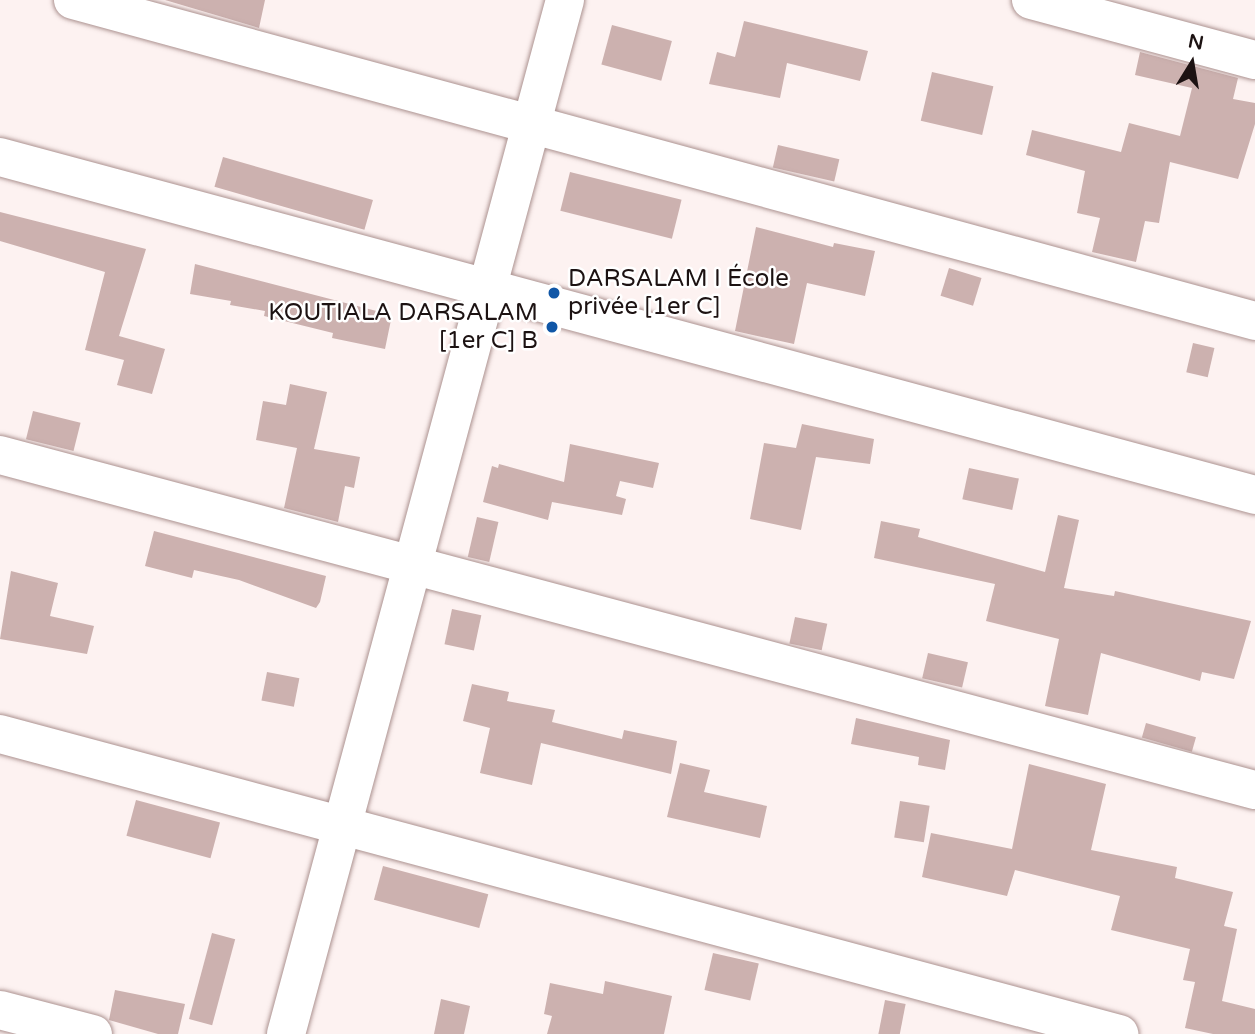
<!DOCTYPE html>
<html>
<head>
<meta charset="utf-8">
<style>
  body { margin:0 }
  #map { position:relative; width:1255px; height:1034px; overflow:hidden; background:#fdf2f1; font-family:"Varela Round",sans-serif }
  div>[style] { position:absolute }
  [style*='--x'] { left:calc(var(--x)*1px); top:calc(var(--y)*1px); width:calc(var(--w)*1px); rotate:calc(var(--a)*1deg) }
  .building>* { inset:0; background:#ccb1af; transform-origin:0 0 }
  .roads { filter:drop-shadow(0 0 2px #ac9290) drop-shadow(0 0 2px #ac9290) }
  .minor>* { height:38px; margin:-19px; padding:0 19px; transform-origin:19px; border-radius:19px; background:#fff }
  .dots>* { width:19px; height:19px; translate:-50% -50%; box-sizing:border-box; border:4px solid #fff; border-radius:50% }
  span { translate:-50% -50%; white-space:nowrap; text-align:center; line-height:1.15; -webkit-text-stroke:5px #fff; paint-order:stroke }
  .poi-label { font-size:24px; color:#1c1212 }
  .left { translate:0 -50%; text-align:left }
  .right { translate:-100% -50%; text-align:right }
  .north { position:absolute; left:1157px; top:28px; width:70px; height:70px; -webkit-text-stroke:5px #fff; paint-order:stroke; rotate:11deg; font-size:19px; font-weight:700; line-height:28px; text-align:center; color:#1c1212 }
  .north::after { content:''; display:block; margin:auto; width:24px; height:32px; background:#1c1212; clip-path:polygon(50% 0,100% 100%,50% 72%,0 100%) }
</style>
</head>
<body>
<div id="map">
  <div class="building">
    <i style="clip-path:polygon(165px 0,265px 0,259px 28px)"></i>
    <i style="clip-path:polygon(744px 21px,868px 51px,860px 81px,787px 63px,780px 98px,709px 84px,717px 52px,735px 57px)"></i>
    <i style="left:612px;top:25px;width:62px;height:41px;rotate:15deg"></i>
    <i style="clip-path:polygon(1140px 52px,1238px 78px,1233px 99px,1255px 103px,1255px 124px,1238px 179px,1170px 162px,1159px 223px,1145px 221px,1136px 262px,1092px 252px,1100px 218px,1077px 213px,1085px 171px,1026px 155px,1032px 130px,1121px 152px,1129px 123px,1180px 136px,1192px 88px,1135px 75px)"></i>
    <i style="left:932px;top:72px;width:63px;height:50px;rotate:13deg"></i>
    <i style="left:778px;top:145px;width:63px;height:23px;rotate:13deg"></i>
    <i style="left:223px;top:157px;width:156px;height:31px;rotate:16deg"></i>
    <i style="left:570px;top:172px;width:115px;height:40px;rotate:14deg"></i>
    <i style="clip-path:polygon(0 212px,146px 249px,119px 336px,165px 349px,152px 394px,117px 385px,124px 360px,85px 350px,105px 272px,0 241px)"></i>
    <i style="clip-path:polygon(756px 227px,833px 247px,834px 243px,875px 251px,865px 296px,807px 283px,794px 344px,735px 331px)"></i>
    <i style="clip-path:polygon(195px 264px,392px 315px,385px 349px,332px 338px,333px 333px,264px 316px,265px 311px,230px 305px,231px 301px,190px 294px)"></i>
    <i style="left:949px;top:268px;width:34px;height:29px;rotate:17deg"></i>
    <i style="left:1193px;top:343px;width:22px;height:30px;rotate:13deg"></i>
    <i style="clip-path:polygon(290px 384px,327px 392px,314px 449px,360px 457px,354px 488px,345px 486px,338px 522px,284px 508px,297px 448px,256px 440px,263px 401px,286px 405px)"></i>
    <i style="left:33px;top:411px;width:49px;height:29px;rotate:14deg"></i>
    <i style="clip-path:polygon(802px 424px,874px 439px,870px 464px,816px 457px,801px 530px,750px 519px,764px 443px,796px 448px)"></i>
    <i style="clip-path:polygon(570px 444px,659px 463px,653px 488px,620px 481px,616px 496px,626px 499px,622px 515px,552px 502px,548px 520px,483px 502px,492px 466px,498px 468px,499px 464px,564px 482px)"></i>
    <i style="left:969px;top:468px;width:51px;height:32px;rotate:12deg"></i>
    <i style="clip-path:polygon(1058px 515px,1079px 520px,1064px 588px,1114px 596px,1115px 591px,1251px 621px,1234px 679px,1202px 672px,1200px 681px,1101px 653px,1088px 715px,1045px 706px,1059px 639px,986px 621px,995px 584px,874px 558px,881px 521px,920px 529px,918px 537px,1045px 572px)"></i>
    <i style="left:477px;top:517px;width:22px;height:41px;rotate:13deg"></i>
    <i style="clip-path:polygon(154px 531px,326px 576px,320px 602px,316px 608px,239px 580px,194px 570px,192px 578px,145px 566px)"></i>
    <i style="clip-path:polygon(11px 571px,58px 583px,50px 616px,94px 626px,87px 654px,0 639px)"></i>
    <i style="left:452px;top:609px;width:30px;height:36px;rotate:12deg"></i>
    <i style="left:795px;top:617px;width:33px;height:27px;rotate:12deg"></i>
    <i style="left:928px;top:653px;width:41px;height:26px;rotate:13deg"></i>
    <i style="left:267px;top:672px;width:33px;height:29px;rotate:11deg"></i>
    <i style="clip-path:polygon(472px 684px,509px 692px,507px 701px,555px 710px,552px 722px,622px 739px,624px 730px,677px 741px,671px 774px,541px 743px,532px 785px,480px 773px,490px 728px,463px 721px)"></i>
    <i style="clip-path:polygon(856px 718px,950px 740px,945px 770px,918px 765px,919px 757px,851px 744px)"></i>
    <i style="left:1146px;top:723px;width:52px;height:15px;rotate:16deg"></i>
    <i style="clip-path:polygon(680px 763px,710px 770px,704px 792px,767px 806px,760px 838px,667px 817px)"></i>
    <i style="clip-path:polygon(1029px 764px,1106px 784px,1091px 850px,1177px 867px,1175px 878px,1233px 892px,1224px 926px,1237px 929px,1222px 1001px,1255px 1009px,1255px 1034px,1213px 1034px,1185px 1028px,1195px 982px,1183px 980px,1190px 949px,1111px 930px,1120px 896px,1015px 870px,1007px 896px,922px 877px,931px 833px,1012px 849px)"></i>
    <i style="left:136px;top:800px;width:87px;height:37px;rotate:15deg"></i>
    <i style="left:900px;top:801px;width:30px;height:37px;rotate:9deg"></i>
    <i style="left:383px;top:866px;width:109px;height:35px;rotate:15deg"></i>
    <i style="left:212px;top:933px;width:24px;height:89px;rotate:15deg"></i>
    <i style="left:713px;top:953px;width:47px;height:38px;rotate:13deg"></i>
    <i style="clip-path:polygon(605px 981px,672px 996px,664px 1034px,547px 1034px,552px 1016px,544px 1014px,550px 983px,603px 994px)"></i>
    <i style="clip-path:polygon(115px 990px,185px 1004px,178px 1034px,158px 1034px,109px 1020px)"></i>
    <i style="clip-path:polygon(441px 999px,470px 1006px,464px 1034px,434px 1034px)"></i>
    <i style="left:885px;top:1000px;width:21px;height:35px;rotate:11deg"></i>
  </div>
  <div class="roads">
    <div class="minor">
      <i style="--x:73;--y:0;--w:1225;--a:15.19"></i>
      <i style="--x:1031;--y:0;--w:232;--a:15"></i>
      <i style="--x:0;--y:157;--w:1300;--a:15.07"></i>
      <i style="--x:0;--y:455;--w:1299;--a:14.95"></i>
      <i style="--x:0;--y:734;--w:1159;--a:15.01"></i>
      <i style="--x:0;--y:1010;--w:96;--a:14.5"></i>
      <i style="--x:286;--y:1034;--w:1071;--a:-74.9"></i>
    </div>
  </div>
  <div class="dots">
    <i style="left:554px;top:293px;background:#1056a6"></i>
    <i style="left:552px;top:327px;background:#1056a6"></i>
  </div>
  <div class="poi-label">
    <span class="left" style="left:568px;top:293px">DARSALAM I École<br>privée [1er C]</span>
    <span class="right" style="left:538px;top:327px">KOUTIALA DARSALAM<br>[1er C] B</span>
  </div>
  <div class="north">N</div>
</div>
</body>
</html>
